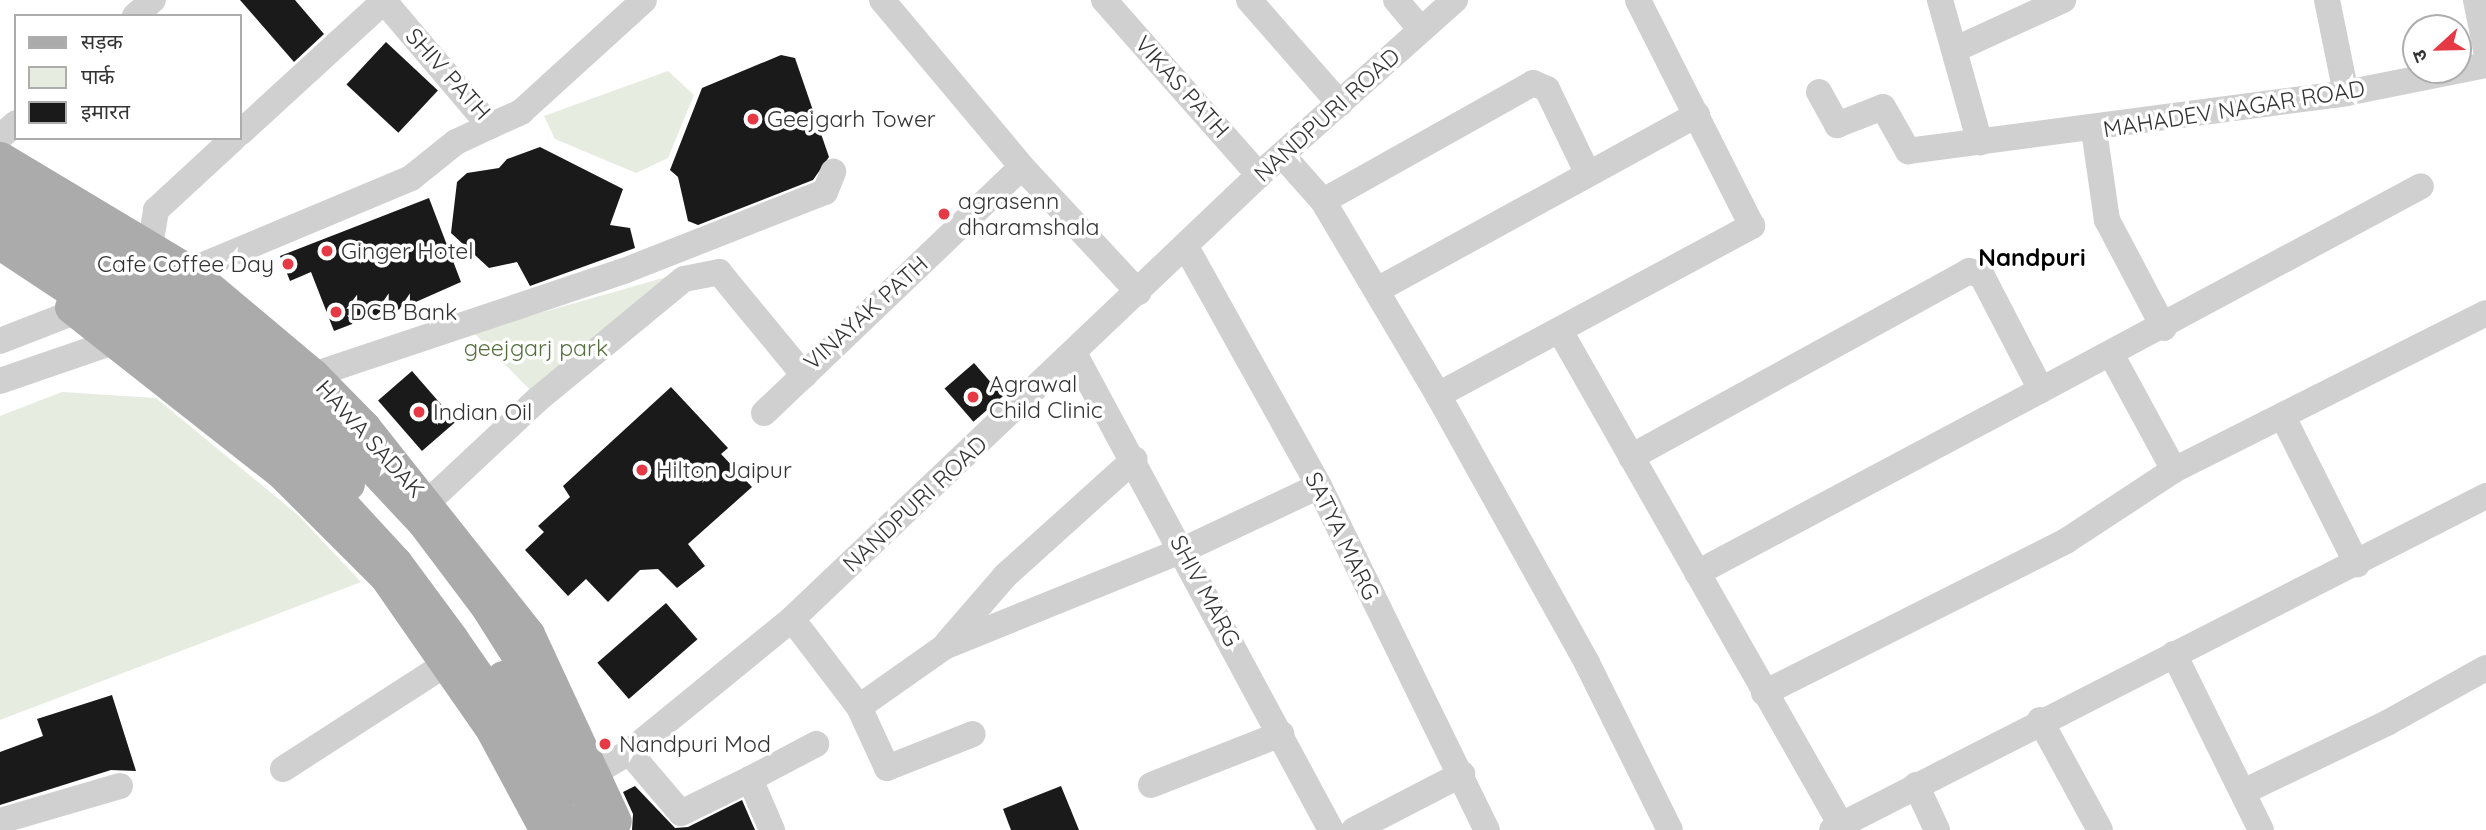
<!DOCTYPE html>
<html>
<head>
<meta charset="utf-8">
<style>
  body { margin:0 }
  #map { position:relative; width:2486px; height:830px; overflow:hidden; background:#fff; font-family:Quicksand,"Noto Sans Devanagari",sans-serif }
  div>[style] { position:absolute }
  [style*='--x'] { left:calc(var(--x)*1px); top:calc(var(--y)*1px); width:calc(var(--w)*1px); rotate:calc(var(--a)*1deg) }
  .green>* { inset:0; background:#e6ecdf }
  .building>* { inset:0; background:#1a1a1a; transform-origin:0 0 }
  .minor>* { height:26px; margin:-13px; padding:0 13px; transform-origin:13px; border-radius:13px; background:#d0d0d0 }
  .major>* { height:33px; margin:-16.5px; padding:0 16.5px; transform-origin:16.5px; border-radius:16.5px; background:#ababab }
  .major-bridge>* { height:33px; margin:-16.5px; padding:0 16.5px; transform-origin:16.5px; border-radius:16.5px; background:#ababab }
  .dots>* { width:19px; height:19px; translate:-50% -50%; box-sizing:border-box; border:4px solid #fff; border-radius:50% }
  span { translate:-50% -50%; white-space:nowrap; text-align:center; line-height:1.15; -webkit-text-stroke:7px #fff; paint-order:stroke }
  .street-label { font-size:23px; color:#333 }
  .poi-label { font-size:23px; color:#333 }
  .left { translate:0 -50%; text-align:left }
  .right { translate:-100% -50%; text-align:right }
  .park-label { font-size:23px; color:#56703f }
  .neighbourhood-label { font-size:24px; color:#000; font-weight:700 }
  .legend { position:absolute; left:14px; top:14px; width:228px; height:126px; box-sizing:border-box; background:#fff; border:2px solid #adadad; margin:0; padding:9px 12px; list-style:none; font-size:21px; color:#333 }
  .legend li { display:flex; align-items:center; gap:14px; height:35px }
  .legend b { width:35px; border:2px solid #adadad }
  .north { position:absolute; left:2402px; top:14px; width:70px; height:70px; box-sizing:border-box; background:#fff; border:2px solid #adadad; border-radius:50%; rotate:248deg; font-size:19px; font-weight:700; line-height:28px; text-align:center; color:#333 }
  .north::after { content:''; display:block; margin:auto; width:24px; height:32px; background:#e63946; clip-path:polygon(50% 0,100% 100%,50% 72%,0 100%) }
</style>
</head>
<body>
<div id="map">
  <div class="green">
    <i style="clip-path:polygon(668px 71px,694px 95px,668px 158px,636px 173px,555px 139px,544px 116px)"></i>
    <i style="clip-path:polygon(670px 276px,533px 393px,473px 332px)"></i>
    <i style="clip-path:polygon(62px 392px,156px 398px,298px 515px,361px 582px,0 720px,0 416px)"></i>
  </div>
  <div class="building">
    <i style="clip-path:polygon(240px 0,295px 0,324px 34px,294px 62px)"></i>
    <i style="left:386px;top:42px;width:71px;height:58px;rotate:43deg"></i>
    <i style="clip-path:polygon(781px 55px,795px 58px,829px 157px,813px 180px,698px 225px,688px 221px,678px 177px,670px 170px,702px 88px)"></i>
    <i style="clip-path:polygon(540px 147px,623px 189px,610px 225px,630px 228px,635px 248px,530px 286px,517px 262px,489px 268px,451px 233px,457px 182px,467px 173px,499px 168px,507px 159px)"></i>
    <i style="clip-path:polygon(429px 198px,461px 282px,375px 320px,373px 316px,334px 331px,311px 272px,290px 281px,280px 256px)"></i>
    <i style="left:974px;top:363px;width:44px;height:39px;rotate:49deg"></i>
    <i style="left:412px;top:371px;width:67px;height:45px;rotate:49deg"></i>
    <i style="clip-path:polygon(671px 387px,728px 448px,721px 454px,752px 487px,688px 544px,705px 566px,677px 588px,658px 569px,640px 570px,608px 602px,586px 579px,568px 596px,525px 550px,544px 532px,538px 526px,570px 497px,563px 486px)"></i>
    <i style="left:666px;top:603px;width:48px;height:91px;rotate:49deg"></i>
    <i style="clip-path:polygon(112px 695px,136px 771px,111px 770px,0 805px,0 752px,43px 736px,37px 719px)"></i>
    <i style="clip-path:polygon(635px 786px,675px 828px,688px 827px,742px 800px,755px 830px,632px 830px,633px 814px,623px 792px)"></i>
    <i style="clip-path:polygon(1061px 786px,1079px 830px,1011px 830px,1003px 809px)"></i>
  </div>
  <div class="minor">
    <i style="--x:882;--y:0;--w:218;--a:50"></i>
    <i style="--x:1022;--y:167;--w:171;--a:47.1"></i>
    <i style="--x:1104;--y:0;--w:234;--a:48.5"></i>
    <i style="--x:1249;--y:0;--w:138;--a:48.8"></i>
    <i style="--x:1396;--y:0;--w:39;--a:50"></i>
    <i style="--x:1940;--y:0;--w:148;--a:74.4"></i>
    <i style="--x:2327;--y:0;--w:95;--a:78.5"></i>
    <i style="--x:2476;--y:0;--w:51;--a:78.7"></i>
    <i style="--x:384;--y:1;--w:164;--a:49.7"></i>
    <i style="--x:490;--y:126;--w:34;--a:-24"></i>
    <i style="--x:521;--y:112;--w:166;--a:-42.3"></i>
    <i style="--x:135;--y:16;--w:24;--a:-42"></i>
    <i style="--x:1956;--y:49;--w:118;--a:-24.6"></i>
    <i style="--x:1819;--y:92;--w:38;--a:61"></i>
    <i style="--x:1837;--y:125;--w:49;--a:-21.4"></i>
    <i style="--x:1883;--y:107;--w:51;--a:60.4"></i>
    <i style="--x:1908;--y:151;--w:442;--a:-7.5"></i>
    <i style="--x:2346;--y:93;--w:143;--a:-11.3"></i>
    <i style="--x:2094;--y:130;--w:91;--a:81.8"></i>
    <i style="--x:2107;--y:220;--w:122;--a:62.2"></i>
    <i style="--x:240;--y:133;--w:197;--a:-42.5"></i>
    <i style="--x:0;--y:137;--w:21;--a:-41"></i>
    <i style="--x:1283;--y:156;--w:60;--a:48.4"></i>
    <i style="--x:1323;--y:201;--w:226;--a:59.3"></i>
    <i style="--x:1438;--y:395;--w:307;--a:60.9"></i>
    <i style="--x:1587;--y:663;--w:186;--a:63.6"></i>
    <i style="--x:1323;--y:201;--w:241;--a:-29.3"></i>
    <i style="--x:1533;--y:83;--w:15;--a:23"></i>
    <i style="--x:1547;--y:89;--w:92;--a:64.3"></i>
    <i style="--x:150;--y:245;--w:36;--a:-80"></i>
    <i style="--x:156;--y:210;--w:106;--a:-42.7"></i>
    <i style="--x:1186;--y:247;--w:274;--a:60.9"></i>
    <i style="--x:1319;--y:486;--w:383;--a:64"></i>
    <i style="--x:189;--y:271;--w:241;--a:-22.7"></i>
    <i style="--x:411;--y:178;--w:58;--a:-38.7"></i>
    <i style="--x:456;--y:142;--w:38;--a:-25"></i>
    <i style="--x:1377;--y:290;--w:365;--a:-28.7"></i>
    <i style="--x:1560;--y:331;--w:568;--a:60.37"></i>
    <i style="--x:1841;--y:825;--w:10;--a:151"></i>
    <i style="--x:0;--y:341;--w:83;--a:-21.3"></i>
    <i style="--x:2111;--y:354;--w:132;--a:61.5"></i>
    <i style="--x:1075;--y:355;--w:540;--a:61.68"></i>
    <i style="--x:313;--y:375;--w:328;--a:-18.5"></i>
    <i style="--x:624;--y:271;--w:216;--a:-21.5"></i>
    <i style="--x:825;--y:192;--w:22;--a:-68"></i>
    <i style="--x:0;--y:381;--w:123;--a:-19"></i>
    <i style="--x:1438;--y:395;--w:357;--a:-28.3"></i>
    <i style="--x:1752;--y:226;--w:253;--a:-116.8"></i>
    <i style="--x:764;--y:413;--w:55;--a:-43.5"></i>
    <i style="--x:2283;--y:417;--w:165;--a:63.3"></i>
    <i style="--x:1631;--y:457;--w:386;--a:-28.8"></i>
    <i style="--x:1969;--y:271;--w:14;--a:21"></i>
    <i style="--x:1982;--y:276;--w:128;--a:62.6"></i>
    <i style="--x:2041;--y:390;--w:431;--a:-28.2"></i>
    <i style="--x:428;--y:502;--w:149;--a:-43.1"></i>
    <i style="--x:537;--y:400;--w:190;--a:-39.5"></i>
    <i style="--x:684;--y:279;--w:36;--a:-11"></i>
    <i style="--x:719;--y:272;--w:134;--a:50.5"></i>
    <i style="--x:804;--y:375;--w:301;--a:-43.7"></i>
    <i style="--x:1697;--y:573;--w:390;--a:-28"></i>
    <i style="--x:792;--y:619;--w:111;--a:52.7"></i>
    <i style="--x:859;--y:707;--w:104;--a:-35.2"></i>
    <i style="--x:944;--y:647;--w:258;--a:-22.1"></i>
    <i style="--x:1183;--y:550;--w:150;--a:-25.2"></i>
    <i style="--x:947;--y:643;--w:90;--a:-49.1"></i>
    <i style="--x:1006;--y:575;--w:173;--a:-42"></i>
    <i style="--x:2174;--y:654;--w:196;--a:63.7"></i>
    <i style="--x:1764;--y:693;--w:338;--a:-26.7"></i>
    <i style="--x:2066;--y:541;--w:129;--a:-33.3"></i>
    <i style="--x:2174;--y:470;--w:349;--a:-26.7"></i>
    <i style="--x:859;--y:707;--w:67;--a:65.3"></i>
    <i style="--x:887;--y:768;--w:92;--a:-21.6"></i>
    <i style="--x:2040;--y:720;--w:125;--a:61.4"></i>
    <i style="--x:629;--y:752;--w:80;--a:49.6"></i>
    <i style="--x:681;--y:813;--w:77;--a:-26.2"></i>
    <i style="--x:750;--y:779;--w:56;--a:66.7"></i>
    <i style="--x:283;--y:769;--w:197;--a:-32.8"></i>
    <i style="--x:750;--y:779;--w:75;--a:-27.9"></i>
    <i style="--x:578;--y:783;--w:60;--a:-31.3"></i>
    <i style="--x:629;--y:752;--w:210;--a:-39.2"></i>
    <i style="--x:792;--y:619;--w:644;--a:-43.55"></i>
    <i style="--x:1259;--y:175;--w:263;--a:-41.8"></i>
    <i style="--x:1151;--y:785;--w:140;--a:-21.4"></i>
    <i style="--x:1916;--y:785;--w:50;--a:65"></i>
    <i style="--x:2243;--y:792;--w:160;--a:-25.6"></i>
    <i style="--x:2387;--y:723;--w:113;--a:-29.1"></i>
    <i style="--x:0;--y:821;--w:125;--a:-16.3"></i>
    <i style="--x:1841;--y:825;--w:724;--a:-27.03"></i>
    <i style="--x:1354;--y:830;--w:122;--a:-27.4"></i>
  </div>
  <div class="major">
    <i style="--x:0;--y:158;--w:220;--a:30.9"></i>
    <i style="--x:189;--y:271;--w:162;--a:40"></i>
    <i style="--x:313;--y:375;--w:73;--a:45.6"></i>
    <i style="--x:364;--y:427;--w:264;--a:51.6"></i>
    <i style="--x:528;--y:634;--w:206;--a:65.1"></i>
    <i style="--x:71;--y:307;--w:267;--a:38.2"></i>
    <i style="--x:281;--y:472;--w:148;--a:45"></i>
    <i style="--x:386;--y:577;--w:184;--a:55.2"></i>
    <i style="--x:491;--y:728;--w:116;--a:61.7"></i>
    <i style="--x:503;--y:677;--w:128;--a:61"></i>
  </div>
  <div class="major-bridge">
    <i style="--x:0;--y:176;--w:263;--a:33.7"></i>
    <i style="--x:219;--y:322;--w:160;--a:42.5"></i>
    <i style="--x:337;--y:430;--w:127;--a:46.9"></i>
    <i style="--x:424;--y:523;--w:105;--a:53.1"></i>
    <i style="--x:487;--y:607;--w:97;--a:57.6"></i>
    <i style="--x:539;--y:689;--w:155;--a:65.6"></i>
    <i style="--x:0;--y:208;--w:240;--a:34.5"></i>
    <i style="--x:198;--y:344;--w:205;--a:43"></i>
    <i style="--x:0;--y:243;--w:237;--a:33.5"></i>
    <i style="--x:198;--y:374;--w:186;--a:41.9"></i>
    <i style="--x:336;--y:498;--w:88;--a:47.3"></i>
    <i style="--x:396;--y:563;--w:94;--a:53.6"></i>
    <i style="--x:452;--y:639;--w:90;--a:55.4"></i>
    <i style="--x:503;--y:713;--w:134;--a:60.6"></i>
  </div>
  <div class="dots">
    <i style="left:753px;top:119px;background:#e63946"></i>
    <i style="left:944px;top:214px;background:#e63946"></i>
    <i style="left:327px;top:251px;background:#e63946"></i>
    <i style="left:288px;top:264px;background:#e63946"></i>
    <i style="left:336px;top:312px;background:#e63946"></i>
    <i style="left:973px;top:397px;background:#e63946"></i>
    <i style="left:419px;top:412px;background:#e63946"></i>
    <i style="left:642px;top:470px;background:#e63946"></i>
    <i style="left:605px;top:744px;background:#e63946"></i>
  </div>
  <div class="street-label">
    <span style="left:448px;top:74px;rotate:48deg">SHIV PATH</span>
    <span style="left:1182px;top:87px;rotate:48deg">VIKAS PATH</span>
    <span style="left:2234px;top:109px;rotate:-9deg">MAHADEV NAGAR ROAD</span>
    <span style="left:1327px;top:115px;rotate:-42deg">NANDPURI ROAD</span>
    <span style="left:866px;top:313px;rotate:-42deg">VINAYAK PATH</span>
    <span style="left:370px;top:439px;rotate:48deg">HAWA SADAK</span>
    <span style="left:915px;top:504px;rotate:-43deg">NANDPURI ROAD</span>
    <span style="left:1342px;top:536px;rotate:64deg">SATYA MARG</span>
    <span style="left:1205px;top:591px;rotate:62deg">SHIV MARG</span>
  </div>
  <div class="poi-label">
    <span class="left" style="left:767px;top:119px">Geejgarh Tower</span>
    <span class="left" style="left:958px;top:214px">agrasenn<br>dharamshala</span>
    <span class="left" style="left:341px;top:251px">Ginger Hotel</span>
    <span class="right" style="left:274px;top:264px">Cafe Coffee Day</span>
    <span class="left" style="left:350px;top:312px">DCB Bank</span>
    <span class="left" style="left:989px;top:397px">Agrawal<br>Child Clinic</span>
    <span class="left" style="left:433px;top:412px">Indian Oil</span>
    <span class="left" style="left:656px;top:470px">Hilton Jaipur</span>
    <span class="left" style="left:619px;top:744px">Nandpuri Mod</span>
  </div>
  <div class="park-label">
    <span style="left:536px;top:348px">geejgarj park</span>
  </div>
  <div class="neighbourhood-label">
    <span style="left:2032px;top:258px">Nandpuri</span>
  </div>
  <ul class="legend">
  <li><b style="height:9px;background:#ababab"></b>सड़क</li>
  <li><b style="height:19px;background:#e6ecdf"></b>पार्क</li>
  <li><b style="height:19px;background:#1a1a1a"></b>इमारत</li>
  </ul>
  <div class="north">उ</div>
</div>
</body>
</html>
